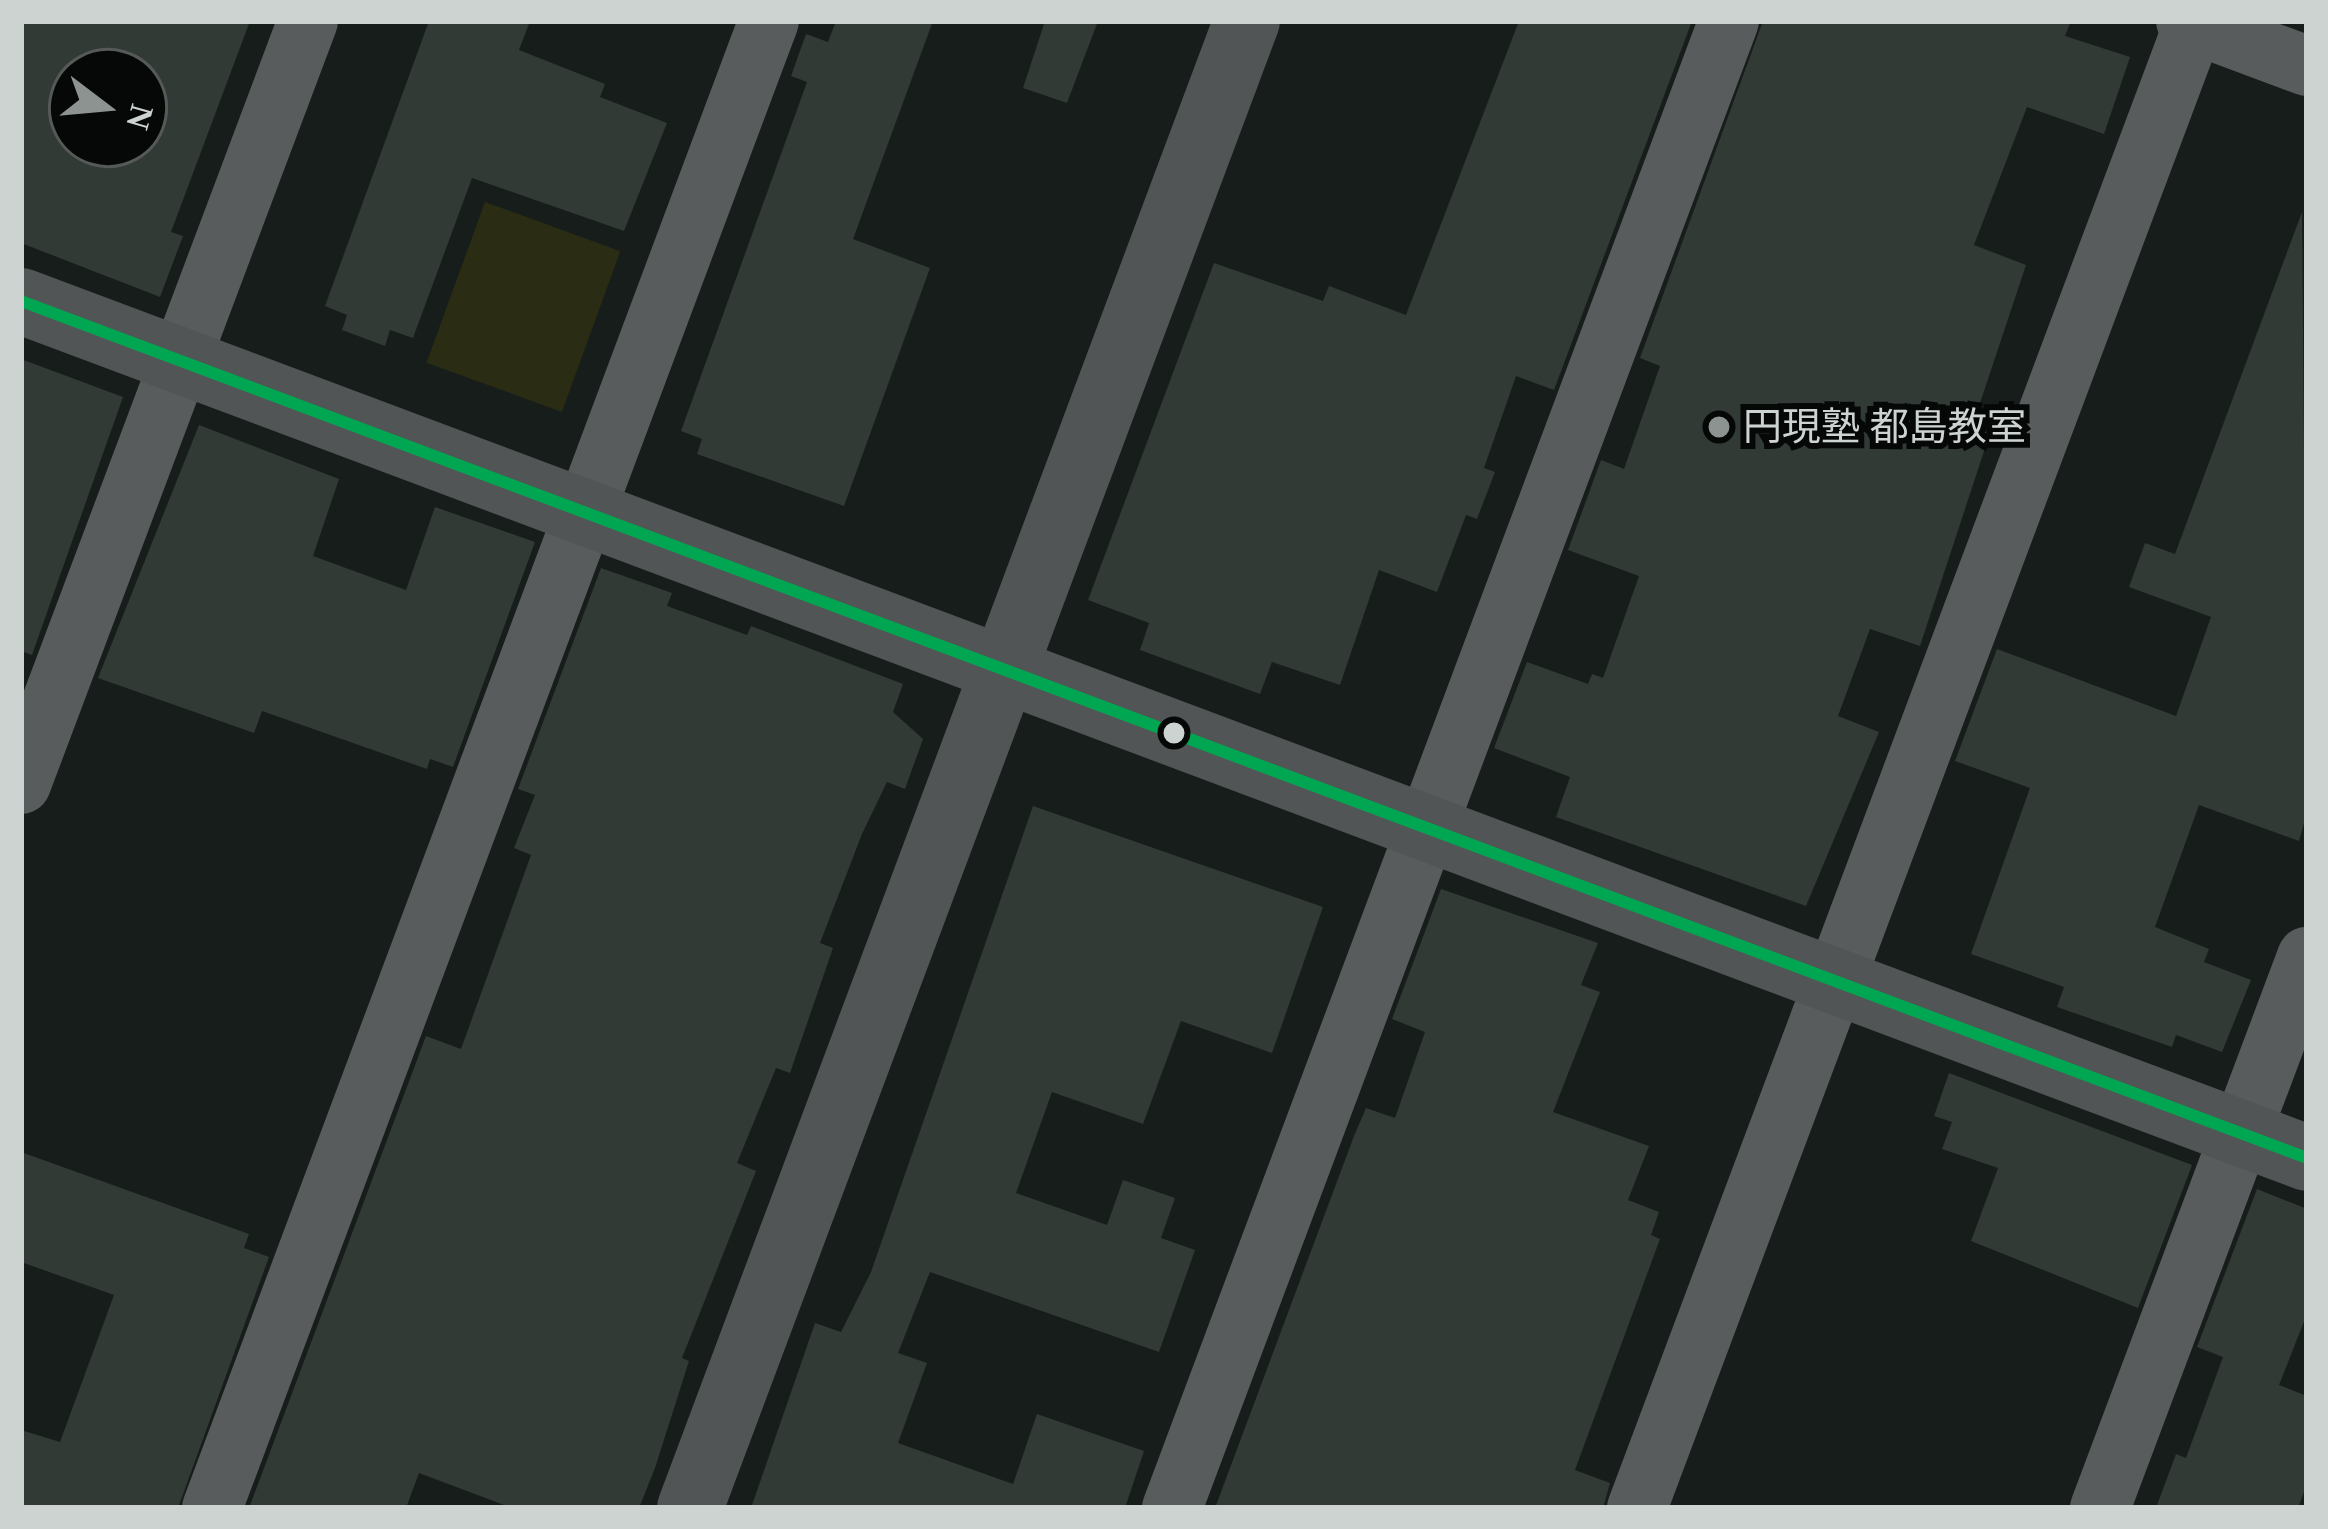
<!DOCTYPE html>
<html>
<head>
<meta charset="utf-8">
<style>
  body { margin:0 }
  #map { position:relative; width:2328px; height:1529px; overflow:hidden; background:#171d1b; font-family:"Times New Roman","Noto Sans JP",serif }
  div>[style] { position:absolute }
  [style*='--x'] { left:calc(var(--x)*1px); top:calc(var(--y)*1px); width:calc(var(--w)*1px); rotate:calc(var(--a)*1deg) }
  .green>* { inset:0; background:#2a2d13; transform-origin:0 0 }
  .building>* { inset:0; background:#313a34 }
  .street>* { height:60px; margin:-30px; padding:0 30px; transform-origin:30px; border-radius:30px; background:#595c5c }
  .secondary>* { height:66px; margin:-33px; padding:0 33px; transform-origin:33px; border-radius:33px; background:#525555 }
  .bus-1>* { height:12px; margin:-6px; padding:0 6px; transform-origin:6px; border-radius:6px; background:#00a651 }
  .dots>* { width:33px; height:33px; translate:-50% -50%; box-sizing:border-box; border:6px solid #050807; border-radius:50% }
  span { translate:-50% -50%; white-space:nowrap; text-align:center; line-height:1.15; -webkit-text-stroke:12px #050807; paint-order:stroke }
  .poi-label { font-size:39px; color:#cdd3d1 }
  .left { translate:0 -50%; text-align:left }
  .frame { position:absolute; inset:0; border:24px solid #cdd3d1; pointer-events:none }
  .north { position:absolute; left:48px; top:48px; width:120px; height:120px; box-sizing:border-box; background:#050807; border:3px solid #555958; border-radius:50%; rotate:106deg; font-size:33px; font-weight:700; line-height:48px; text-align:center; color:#cdd3d1 }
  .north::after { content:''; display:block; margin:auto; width:42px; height:54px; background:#8d9391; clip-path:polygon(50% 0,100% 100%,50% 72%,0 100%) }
</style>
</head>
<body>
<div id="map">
  <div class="green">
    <i style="left:485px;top:202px;width:144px;height:171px;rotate:20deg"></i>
  </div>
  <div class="building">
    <i style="clip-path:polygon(evenodd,21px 21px,250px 21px,171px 232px,183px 236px,160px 297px,21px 243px,21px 21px,72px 72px,144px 72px,144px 144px,72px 144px,72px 72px)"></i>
    <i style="clip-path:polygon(429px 21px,530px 21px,519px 50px,605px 84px,600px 97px,667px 123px,624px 231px,472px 178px,413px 338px,390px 330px,385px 346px,342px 330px,347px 315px,325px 306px)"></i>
    <i style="clip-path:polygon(836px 21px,933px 21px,853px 239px,930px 268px,844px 506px,697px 454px,702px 439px,681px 431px,807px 82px,791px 76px,806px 34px,828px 42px)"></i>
    <i style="clip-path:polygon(1045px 21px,1098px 21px,1067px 103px,1023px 88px)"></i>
    <i style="clip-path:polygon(1519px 21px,1692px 21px,1554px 390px,1516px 376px,1484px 468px,1495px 472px,1477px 519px,1466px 515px,1437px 592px,1379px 570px,1340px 685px,1272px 662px,1260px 694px,1140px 650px,1149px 623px,1088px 600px,1214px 263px,1323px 301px,1329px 286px,1406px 315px)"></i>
    <i style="clip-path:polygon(1763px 21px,2071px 21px,2065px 36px,2130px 57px,2104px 134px,2027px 107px,1974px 245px,2026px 265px,1972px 427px,1990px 433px,1920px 646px,1870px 629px,1838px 716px,1879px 732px,1806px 906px,1556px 817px,1570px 777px,1494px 748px,1527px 662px,1588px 684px,1592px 674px,1603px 678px,1639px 576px,1568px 550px,1601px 460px,1624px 469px,1660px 366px,1640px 358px)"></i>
    <i style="clip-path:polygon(2302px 212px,2307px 812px,2299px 841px,2199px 805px,2155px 927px,2209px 949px,2204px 962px,2251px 980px,2222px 1052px,2176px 1035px,2172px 1047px,2057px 1007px,2064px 987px,1971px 954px,2030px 788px,1955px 761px,1997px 649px,2176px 716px,2211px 617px,2129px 587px,2145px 543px,2175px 554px)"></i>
    <i style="clip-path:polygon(21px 359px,123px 397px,32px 655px,21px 651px)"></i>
    <i style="clip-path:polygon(199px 425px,339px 479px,313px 556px,406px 590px,435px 507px,535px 542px,453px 767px,430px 759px,427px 769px,262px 711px,254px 733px,98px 678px)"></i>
    <i style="clip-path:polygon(601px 568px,672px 593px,667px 606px,747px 635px,751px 626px,903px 684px,893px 712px,923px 739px,905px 789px,887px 782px,862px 834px,820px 943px,833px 948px,790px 1073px,776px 1068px,737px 1163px,756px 1171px,682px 1358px,689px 1361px,655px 1468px,639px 1508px,512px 1508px,419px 1473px,406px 1508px,249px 1508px,426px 1036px,461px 1049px,531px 855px,514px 848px,535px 795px,518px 789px)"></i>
    <i style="clip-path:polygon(1033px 806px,1323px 907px,1272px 1053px,1181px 1021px,1143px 1124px,1052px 1092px,1016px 1193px,1107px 1225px,1123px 1180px,1175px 1198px,1161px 1238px,1195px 1250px,1159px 1352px,930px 1272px,898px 1353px,927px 1363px,898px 1443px,1013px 1484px,1037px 1414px,1144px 1451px,1125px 1508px,751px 1508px,815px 1323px,841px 1332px,871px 1272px)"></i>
    <i style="clip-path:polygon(1441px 889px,1598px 943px,1581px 985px,1600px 992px,1553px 1112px,1649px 1146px,1628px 1200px,1659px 1212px,1651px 1235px,1660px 1239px,1575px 1470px,1610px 1483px,1603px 1508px,1215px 1508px,1354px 1136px,1366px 1108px,1395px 1118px,1425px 1032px,1392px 1019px)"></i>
    <i style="clip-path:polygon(1949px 1073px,2192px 1165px,2138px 1308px,1971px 1241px,1998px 1168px,1942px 1149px,1952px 1122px,1934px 1116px)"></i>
    <i style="clip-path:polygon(21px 1152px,249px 1234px,244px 1248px,269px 1257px,178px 1508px,21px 1508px,21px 1430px,60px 1442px,114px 1295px,21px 1262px)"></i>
    <i style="clip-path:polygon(2257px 1189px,2307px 1209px,2307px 1314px,2279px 1385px,2307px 1396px,2307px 1484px,2298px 1508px,2156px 1508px,2176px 1454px,2186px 1458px,2223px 1357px,2197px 1347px)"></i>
  </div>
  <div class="street">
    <i style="--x:2186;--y:21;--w:129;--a:20.4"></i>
    <i style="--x:21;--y:784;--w:815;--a:-69.39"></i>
    <i style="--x:212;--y:1508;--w:1588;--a:-69.47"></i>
    <i style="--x:1172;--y:1508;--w:1588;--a:-69.47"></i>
    <i style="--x:1637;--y:1508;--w:1588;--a:-69.43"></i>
    <i style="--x:2100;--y:1508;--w:589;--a:-69.41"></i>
  </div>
  <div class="secondary">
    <i style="--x:21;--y:301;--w:2441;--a:20.55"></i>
    <i style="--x:690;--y:1508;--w:1588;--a:-69.47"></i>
  </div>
  <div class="bus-1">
    <i style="--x:21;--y:301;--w:2441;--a:20.55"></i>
  </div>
  <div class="dots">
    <i style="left:1719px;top:427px;background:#8d9391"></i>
    <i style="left:1174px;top:733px;background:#cdd3d1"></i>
  </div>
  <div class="poi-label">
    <span class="left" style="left:1743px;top:427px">円現塾 都島教室</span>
  </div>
  <div class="frame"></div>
  <div class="north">N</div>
</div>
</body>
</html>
